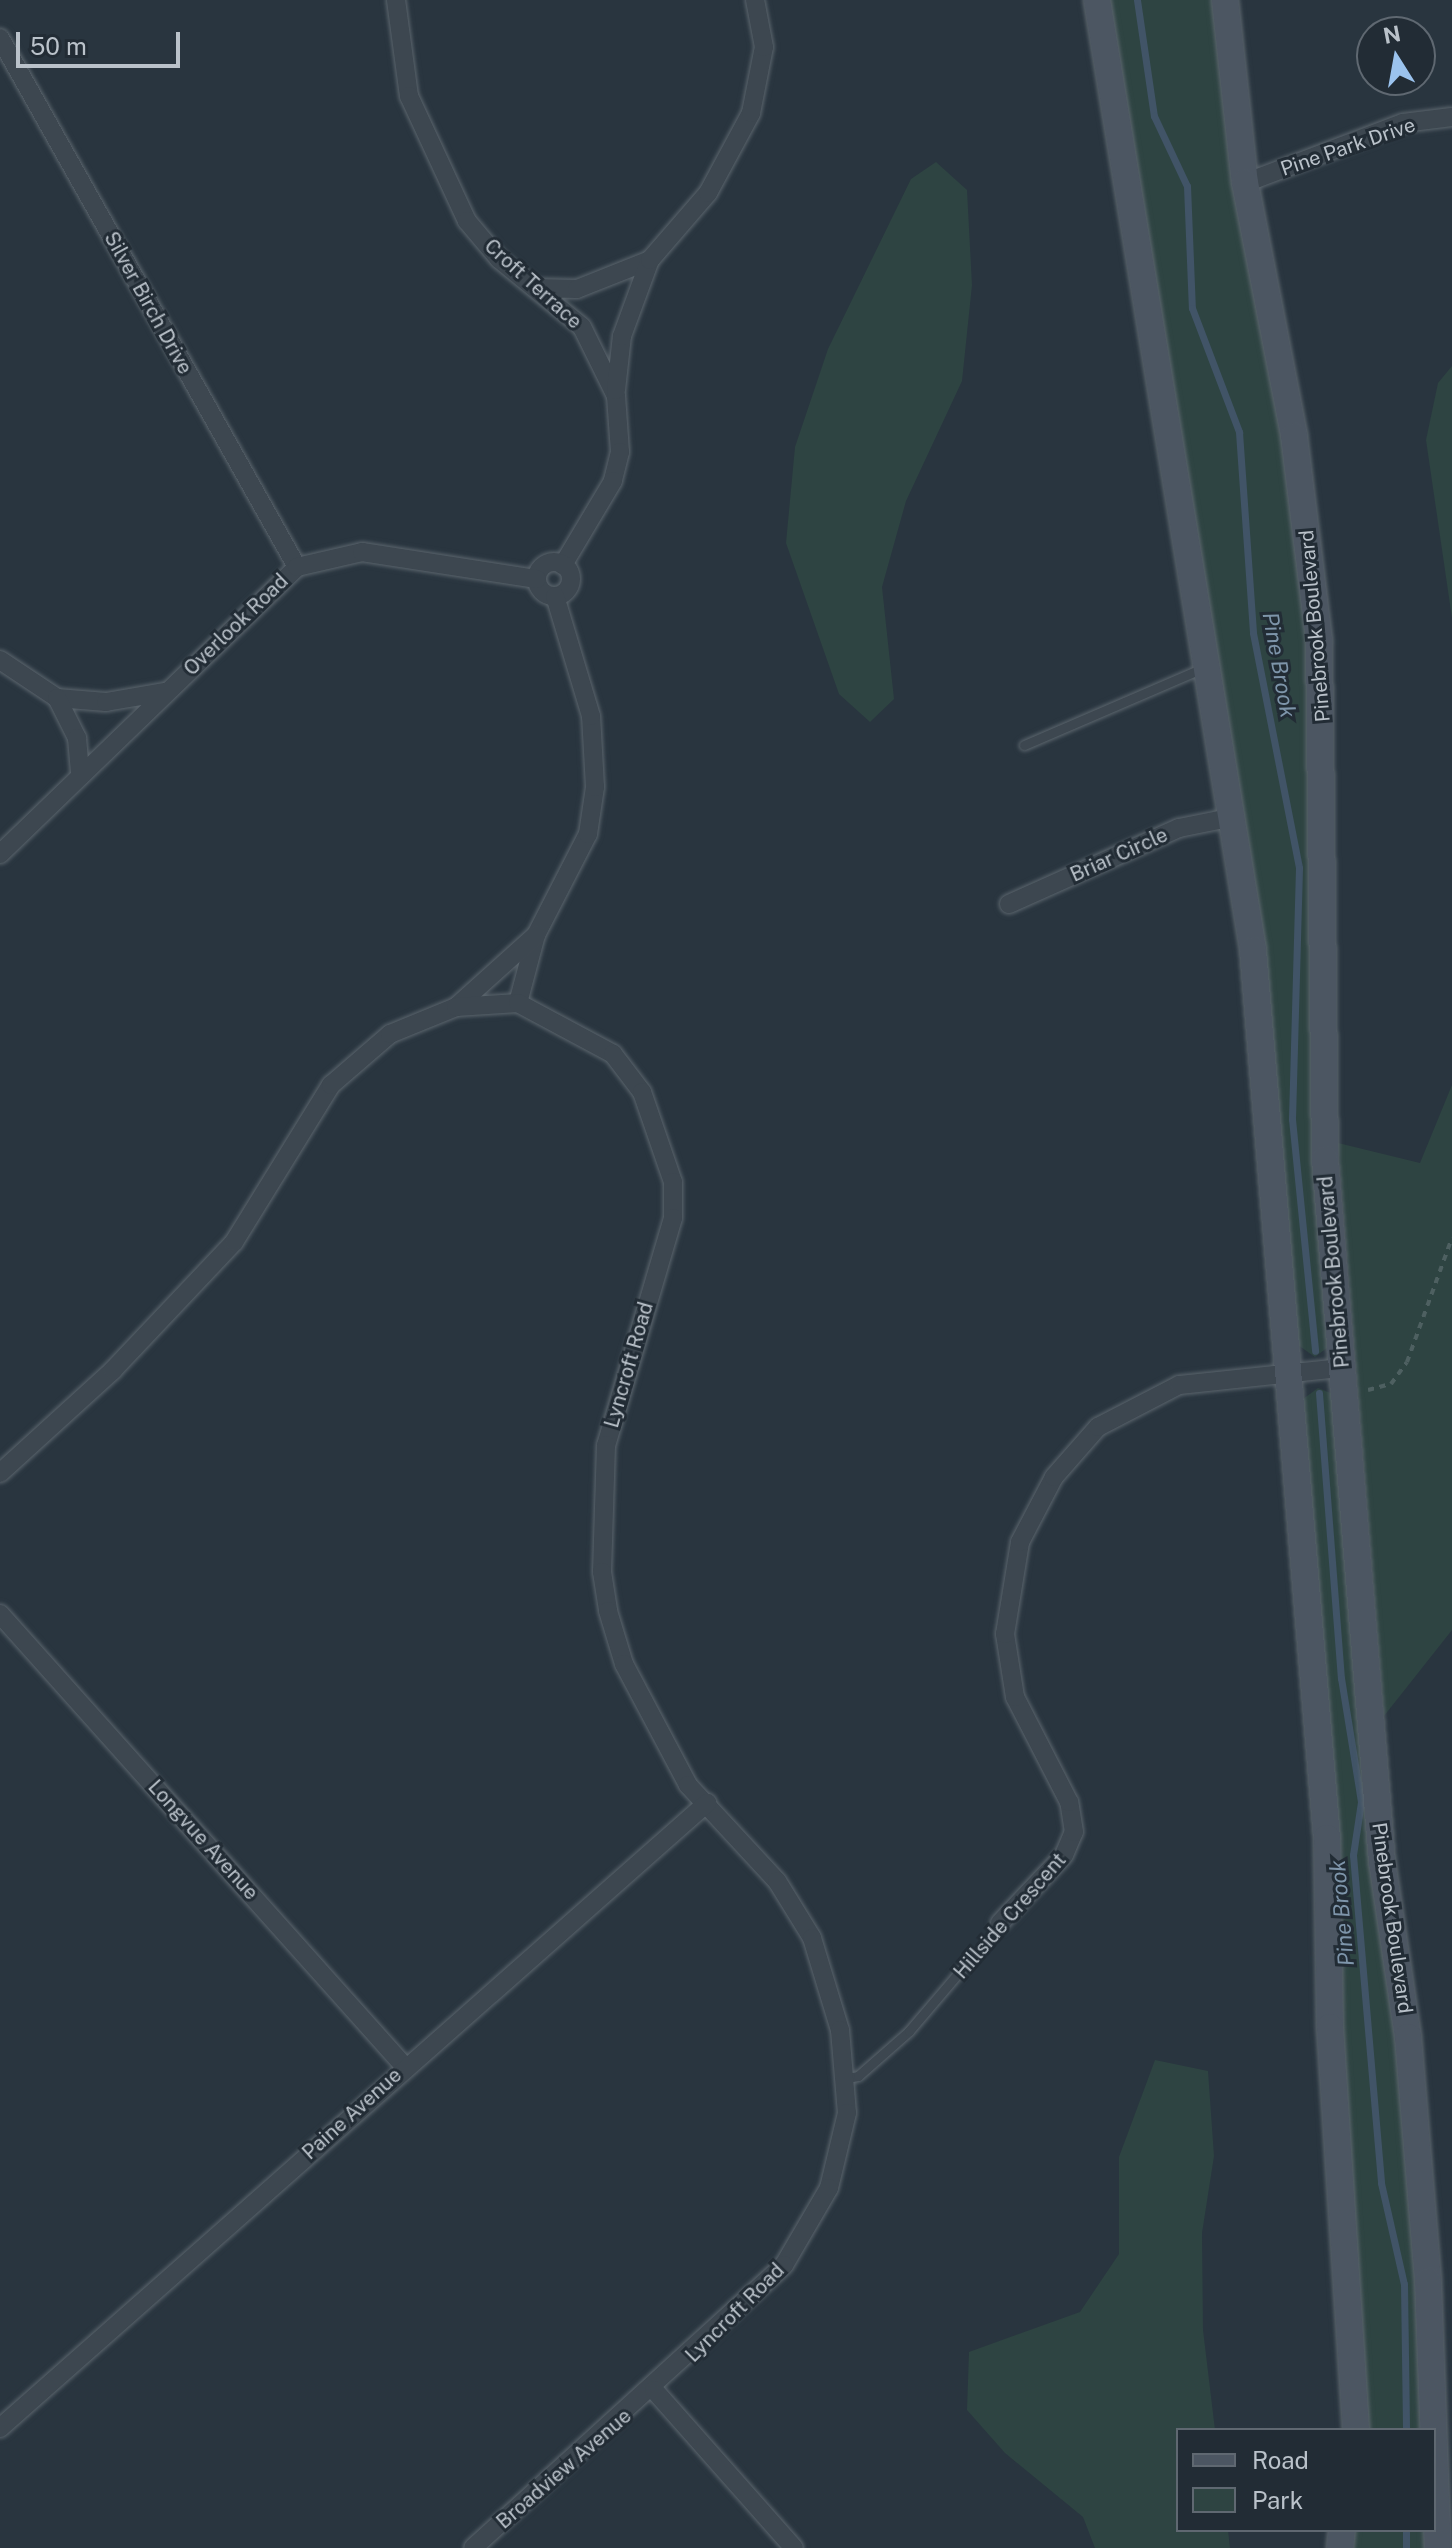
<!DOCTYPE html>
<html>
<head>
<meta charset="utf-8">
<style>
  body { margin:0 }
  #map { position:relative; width:1452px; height:2548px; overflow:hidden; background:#29353f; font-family:"Public Sans",sans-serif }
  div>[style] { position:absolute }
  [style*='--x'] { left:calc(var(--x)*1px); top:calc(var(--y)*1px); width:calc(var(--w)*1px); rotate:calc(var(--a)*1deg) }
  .green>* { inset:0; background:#2e4442; transform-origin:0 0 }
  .stream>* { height:7px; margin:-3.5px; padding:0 3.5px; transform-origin:3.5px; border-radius:3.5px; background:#415467 }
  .path>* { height:4px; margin-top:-2px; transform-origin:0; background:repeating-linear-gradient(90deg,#4e6061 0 6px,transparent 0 12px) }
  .roads { filter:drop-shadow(0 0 2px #5b656d) drop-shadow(0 0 2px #5b656d) }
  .lane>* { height:9px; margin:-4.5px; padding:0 4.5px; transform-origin:4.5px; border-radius:4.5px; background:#3d4750 }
  .street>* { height:18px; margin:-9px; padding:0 9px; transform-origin:9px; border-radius:9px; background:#3d4750 }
  .street>.ring { margin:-9px; padding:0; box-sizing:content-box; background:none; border:18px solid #3d4750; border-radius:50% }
  .secondary>* { height:26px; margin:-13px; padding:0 13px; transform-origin:13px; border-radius:13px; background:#4c5662 }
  span { translate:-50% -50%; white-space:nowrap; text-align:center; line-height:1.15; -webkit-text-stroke:6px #222c35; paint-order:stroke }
  .street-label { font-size:20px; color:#bac2ca }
  .water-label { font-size:22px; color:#7e95aa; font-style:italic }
  .legend { position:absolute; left:1176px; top:2428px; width:260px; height:104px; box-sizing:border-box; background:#222c35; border:2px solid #5f6871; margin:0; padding:10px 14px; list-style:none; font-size:24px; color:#bac2ca }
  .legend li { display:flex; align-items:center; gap:16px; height:40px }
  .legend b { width:40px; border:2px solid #5f6871 }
  .north { position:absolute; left:1356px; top:16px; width:80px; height:80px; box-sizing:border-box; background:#222c35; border:2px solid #5f6871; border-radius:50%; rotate:349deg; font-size:22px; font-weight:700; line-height:32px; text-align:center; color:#bac2ca }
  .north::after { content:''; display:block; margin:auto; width:28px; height:36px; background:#9bc3ee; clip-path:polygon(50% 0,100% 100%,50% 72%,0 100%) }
  .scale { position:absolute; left:16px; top:32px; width:164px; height:36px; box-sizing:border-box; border:4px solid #bac2ca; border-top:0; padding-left:10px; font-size:24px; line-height:28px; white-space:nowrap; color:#bac2ca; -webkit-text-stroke:6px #222c35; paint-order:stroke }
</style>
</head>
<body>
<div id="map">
  <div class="green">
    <i style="clip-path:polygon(1107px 0,1212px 0,1273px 362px,1306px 610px,1332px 1344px,1315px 1357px,1298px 1345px,1251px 857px)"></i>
    <i style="clip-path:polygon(936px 162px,967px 190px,972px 285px,962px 381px,906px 501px,882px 587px,894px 699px,870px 722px,839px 694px,786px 543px,795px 447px,828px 349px,911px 179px)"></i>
    <i style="clip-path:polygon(1452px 366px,1452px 618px,1426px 440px,1438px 383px)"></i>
    <i style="clip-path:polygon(1452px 1085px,1452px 1630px,1384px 1716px,1338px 1143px,1420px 1163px)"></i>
    <i style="clip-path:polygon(1318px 1388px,1333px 1394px,1408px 2113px,1425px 2430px,1368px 2430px,1303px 1399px)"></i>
    <i style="clip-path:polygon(1155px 2060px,1208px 2071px,1214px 2156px,1202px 2233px,1203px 2330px,1215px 2430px,1178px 2430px,1178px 2530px,1228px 2530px,1230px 2548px,1095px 2548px,1083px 2517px,1005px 2453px,967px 2410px,969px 2352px,1080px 2312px,1119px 2254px,1119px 2157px)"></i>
    <i style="left:1354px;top:2530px;width:73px;height:18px"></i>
  </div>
  <div class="stream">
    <i style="--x:1137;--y:0;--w:117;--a:81.7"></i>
    <i style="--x:1154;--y:116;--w:77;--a:64.8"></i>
    <i style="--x:1187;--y:186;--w:122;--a:87.7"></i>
    <i style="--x:1192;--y:308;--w:133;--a:69.2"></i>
    <i style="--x:1239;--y:432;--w:201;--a:86"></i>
    <i style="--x:1253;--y:633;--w:239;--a:78.9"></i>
    <i style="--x:1299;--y:868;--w:251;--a:91.6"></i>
    <i style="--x:1292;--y:1119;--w:233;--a:84.3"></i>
    <i style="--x:1319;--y:1393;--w:286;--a:85.6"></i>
    <i style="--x:1341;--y:1678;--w:126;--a:80.8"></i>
    <i style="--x:1361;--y:1802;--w:54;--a:98.6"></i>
    <i style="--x:1353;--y:1855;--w:329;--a:85.1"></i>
    <i style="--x:1381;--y:2183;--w:104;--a:77.2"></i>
    <i style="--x:1404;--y:2284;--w:146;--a:89.2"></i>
    <i style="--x:1406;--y:2548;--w:18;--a:-90"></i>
  </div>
  <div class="path">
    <i style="--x:1368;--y:1390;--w:24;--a:-15"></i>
    <i style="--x:1391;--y:1384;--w:27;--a:-54"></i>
    <i style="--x:1407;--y:1362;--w:132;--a:-70.1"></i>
    <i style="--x:971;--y:1959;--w:27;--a:-51"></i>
  </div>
  <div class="roads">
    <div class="lane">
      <i style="--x:1024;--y:745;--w:197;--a:-23.3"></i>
      <i style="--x:846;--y:2078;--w:12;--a:-9"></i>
      <i style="--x:858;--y:2076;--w:68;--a:-41.4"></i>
      <i style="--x:909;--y:2031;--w:80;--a:-49.6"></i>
    </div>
    <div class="street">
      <i style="--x:396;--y:0;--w:97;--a:82.3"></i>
      <i style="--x:409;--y:96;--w:138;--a:65.1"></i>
      <i style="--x:467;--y:221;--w:50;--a:49.9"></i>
      <i style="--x:499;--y:259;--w:107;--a:39.3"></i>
      <i style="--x:582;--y:327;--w:77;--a:63.8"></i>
      <i style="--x:616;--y:396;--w:56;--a:85.9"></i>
      <i style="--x:620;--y:452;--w:30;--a:104"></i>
      <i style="--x:613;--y:481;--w:98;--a:120.8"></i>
      <i style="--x:0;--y:38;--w:607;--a:60.69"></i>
      <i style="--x:1245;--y:183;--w:169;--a:-20.8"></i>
      <i style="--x:1403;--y:123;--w:49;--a:-7"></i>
      <i style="--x:536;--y:288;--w:41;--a:1.4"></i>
      <i style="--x:577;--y:289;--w:79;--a:-21.7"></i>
      <i style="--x:616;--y:390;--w:54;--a:-83.7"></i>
      <i style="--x:622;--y:336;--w:81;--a:-69.8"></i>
      <i style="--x:650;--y:260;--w:89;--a:-49.1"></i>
      <i style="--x:708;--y:193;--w:91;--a:-61.7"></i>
      <i style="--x:751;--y:113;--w:67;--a:-78.9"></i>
      <i style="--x:764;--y:47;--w:48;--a:-100.8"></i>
      <i class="ring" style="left:537px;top:562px;width:16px;height:16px"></i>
      <i style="--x:0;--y:660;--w:69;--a:33.7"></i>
      <i style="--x:57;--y:698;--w:49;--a:4.7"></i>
      <i style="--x:106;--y:702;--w:60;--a:-9.6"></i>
      <i style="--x:57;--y:698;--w:45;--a:63.4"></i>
      <i style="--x:77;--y:738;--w:38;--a:85"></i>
      <i style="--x:0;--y:854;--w:413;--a:-44"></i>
      <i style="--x:297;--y:567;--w:67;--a:-13"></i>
      <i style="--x:362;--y:552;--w:177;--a:8.8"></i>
      <i style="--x:1009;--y:904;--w:186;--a:-24.1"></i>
      <i style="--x:1179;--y:828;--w:56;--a:-11.3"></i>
      <i style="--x:518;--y:1003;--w:70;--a:-75.2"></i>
      <i style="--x:536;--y:935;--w:114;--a:-62.8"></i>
      <i style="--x:588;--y:834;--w:48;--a:-81.5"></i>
      <i style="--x:595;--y:787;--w:71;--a:-93.2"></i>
      <i style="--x:591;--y:716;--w:125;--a:-106.7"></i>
      <i style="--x:456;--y:1007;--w:108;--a:-42"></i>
      <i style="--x:0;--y:1473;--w:153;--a:-42.3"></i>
      <i style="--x:113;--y:1370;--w:176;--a:-46.6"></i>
      <i style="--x:234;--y:1242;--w:185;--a:-58.3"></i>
      <i style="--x:331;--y:1085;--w:78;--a:-40.8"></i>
      <i style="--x:390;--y:1034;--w:71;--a:-22.2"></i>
      <i style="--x:456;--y:1007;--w:62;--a:-3.7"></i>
      <i style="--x:518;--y:1003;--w:108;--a:28.2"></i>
      <i style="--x:613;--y:1054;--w:48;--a:52.7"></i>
      <i style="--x:642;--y:1092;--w:95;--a:71"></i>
      <i style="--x:673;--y:1182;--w:36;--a:90"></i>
      <i style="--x:673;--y:1218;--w:237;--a:106.4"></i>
      <i style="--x:606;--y:1445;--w:127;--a:91.8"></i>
      <i style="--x:602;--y:1572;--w:39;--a:81"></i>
      <i style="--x:608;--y:1611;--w:55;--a:73.2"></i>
      <i style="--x:624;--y:1664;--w:137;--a:62.1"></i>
      <i style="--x:688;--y:1785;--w:131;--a:47.2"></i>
      <i style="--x:777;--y:1881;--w:67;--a:58.4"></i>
      <i style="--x:812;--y:1938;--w:96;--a:73.1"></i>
      <i style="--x:840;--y:2030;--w:83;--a:85.2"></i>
      <i style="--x:847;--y:2113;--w:77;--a:103.5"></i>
      <i style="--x:829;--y:2188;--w:89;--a:120.3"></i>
      <i style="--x:784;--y:2265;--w:420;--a:137.7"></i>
      <i style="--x:0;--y:1614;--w:608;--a:48.2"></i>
      <i style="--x:1000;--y:1923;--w:93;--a:-46.7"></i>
      <i style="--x:1064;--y:1855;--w:25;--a:-67"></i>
      <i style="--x:1074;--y:1832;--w:30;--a:-99"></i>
      <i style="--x:1069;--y:1802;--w:118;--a:-117.2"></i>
      <i style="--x:1015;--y:1697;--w:64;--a:-99"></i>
      <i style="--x:1005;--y:1634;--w:93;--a:-80.7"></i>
      <i style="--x:1020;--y:1542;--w:73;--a:-62.4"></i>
      <i style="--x:1054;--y:1477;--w:67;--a:-48.7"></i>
      <i style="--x:1098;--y:1427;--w:91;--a:-27.4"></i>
      <i style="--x:1179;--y:1385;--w:164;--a:-6"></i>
      <i style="--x:654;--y:2390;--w:211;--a:48.5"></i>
      <i style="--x:0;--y:2428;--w:944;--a:-41.48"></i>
    </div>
    <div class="secondary">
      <i style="--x:1097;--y:0;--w:963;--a:80.67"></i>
      <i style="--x:1253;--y:950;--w:891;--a:85.24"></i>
      <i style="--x:1327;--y:1838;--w:189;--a:89.1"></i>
      <i style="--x:1330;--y:2027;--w:404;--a:86.3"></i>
      <i style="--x:1225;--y:0;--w:184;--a:83.8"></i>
      <i style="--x:1245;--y:183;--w:258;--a:79"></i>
      <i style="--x:1294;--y:436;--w:206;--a:83"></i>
      <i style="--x:1319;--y:640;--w:519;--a:89.34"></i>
      <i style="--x:1325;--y:1159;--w:704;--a:85.36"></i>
      <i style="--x:1382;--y:1861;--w:178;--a:81.6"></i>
      <i style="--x:1408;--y:2037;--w:245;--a:85.3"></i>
      <i style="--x:1428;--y:2281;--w:267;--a:87.9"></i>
      <i style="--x:1340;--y:2548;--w:18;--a:-84"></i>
    </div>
  </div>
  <div class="street-label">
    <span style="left:1348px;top:147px;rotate:-19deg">Pine Park Drive</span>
    <span style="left:533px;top:284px;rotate:42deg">Croft Terrace</span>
    <span style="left:148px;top:303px;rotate:61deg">Silver Birch Drive</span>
    <span style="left:236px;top:625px;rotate:-44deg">Overlook Road</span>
    <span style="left:1315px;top:626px;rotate:-95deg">Pinebrook Boulevard</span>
    <span style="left:1119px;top:855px;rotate:-24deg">Briar Circle</span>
    <span style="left:1334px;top:1272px;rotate:-95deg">Pinebrook Boulevard</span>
    <span style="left:629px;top:1365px;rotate:-74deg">Lyncroft Road</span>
    <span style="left:203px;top:1840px;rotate:48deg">Longvue Avenue</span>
    <span style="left:1010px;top:1916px;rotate:-49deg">Hillside Crescent</span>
    <span style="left:1392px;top:1918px;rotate:82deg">Pinebrook Boulevard</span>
    <span style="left:352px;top:2114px;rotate:-42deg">Paine Avenue</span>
    <span style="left:735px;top:2313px;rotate:-45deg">Lyncroft Road</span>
    <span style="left:564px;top:2469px;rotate:-41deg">Broadview Avenue</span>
  </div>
  <div class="water-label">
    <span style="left:1279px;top:665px;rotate:80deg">Pine Brook</span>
    <span style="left:1342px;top:1913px;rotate:-95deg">Pine Brook</span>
  </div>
  <ul class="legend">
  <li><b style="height:10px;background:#4c5662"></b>Road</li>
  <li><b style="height:22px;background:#2e4442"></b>Park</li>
  </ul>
  <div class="north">N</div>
  <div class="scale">50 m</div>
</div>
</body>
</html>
